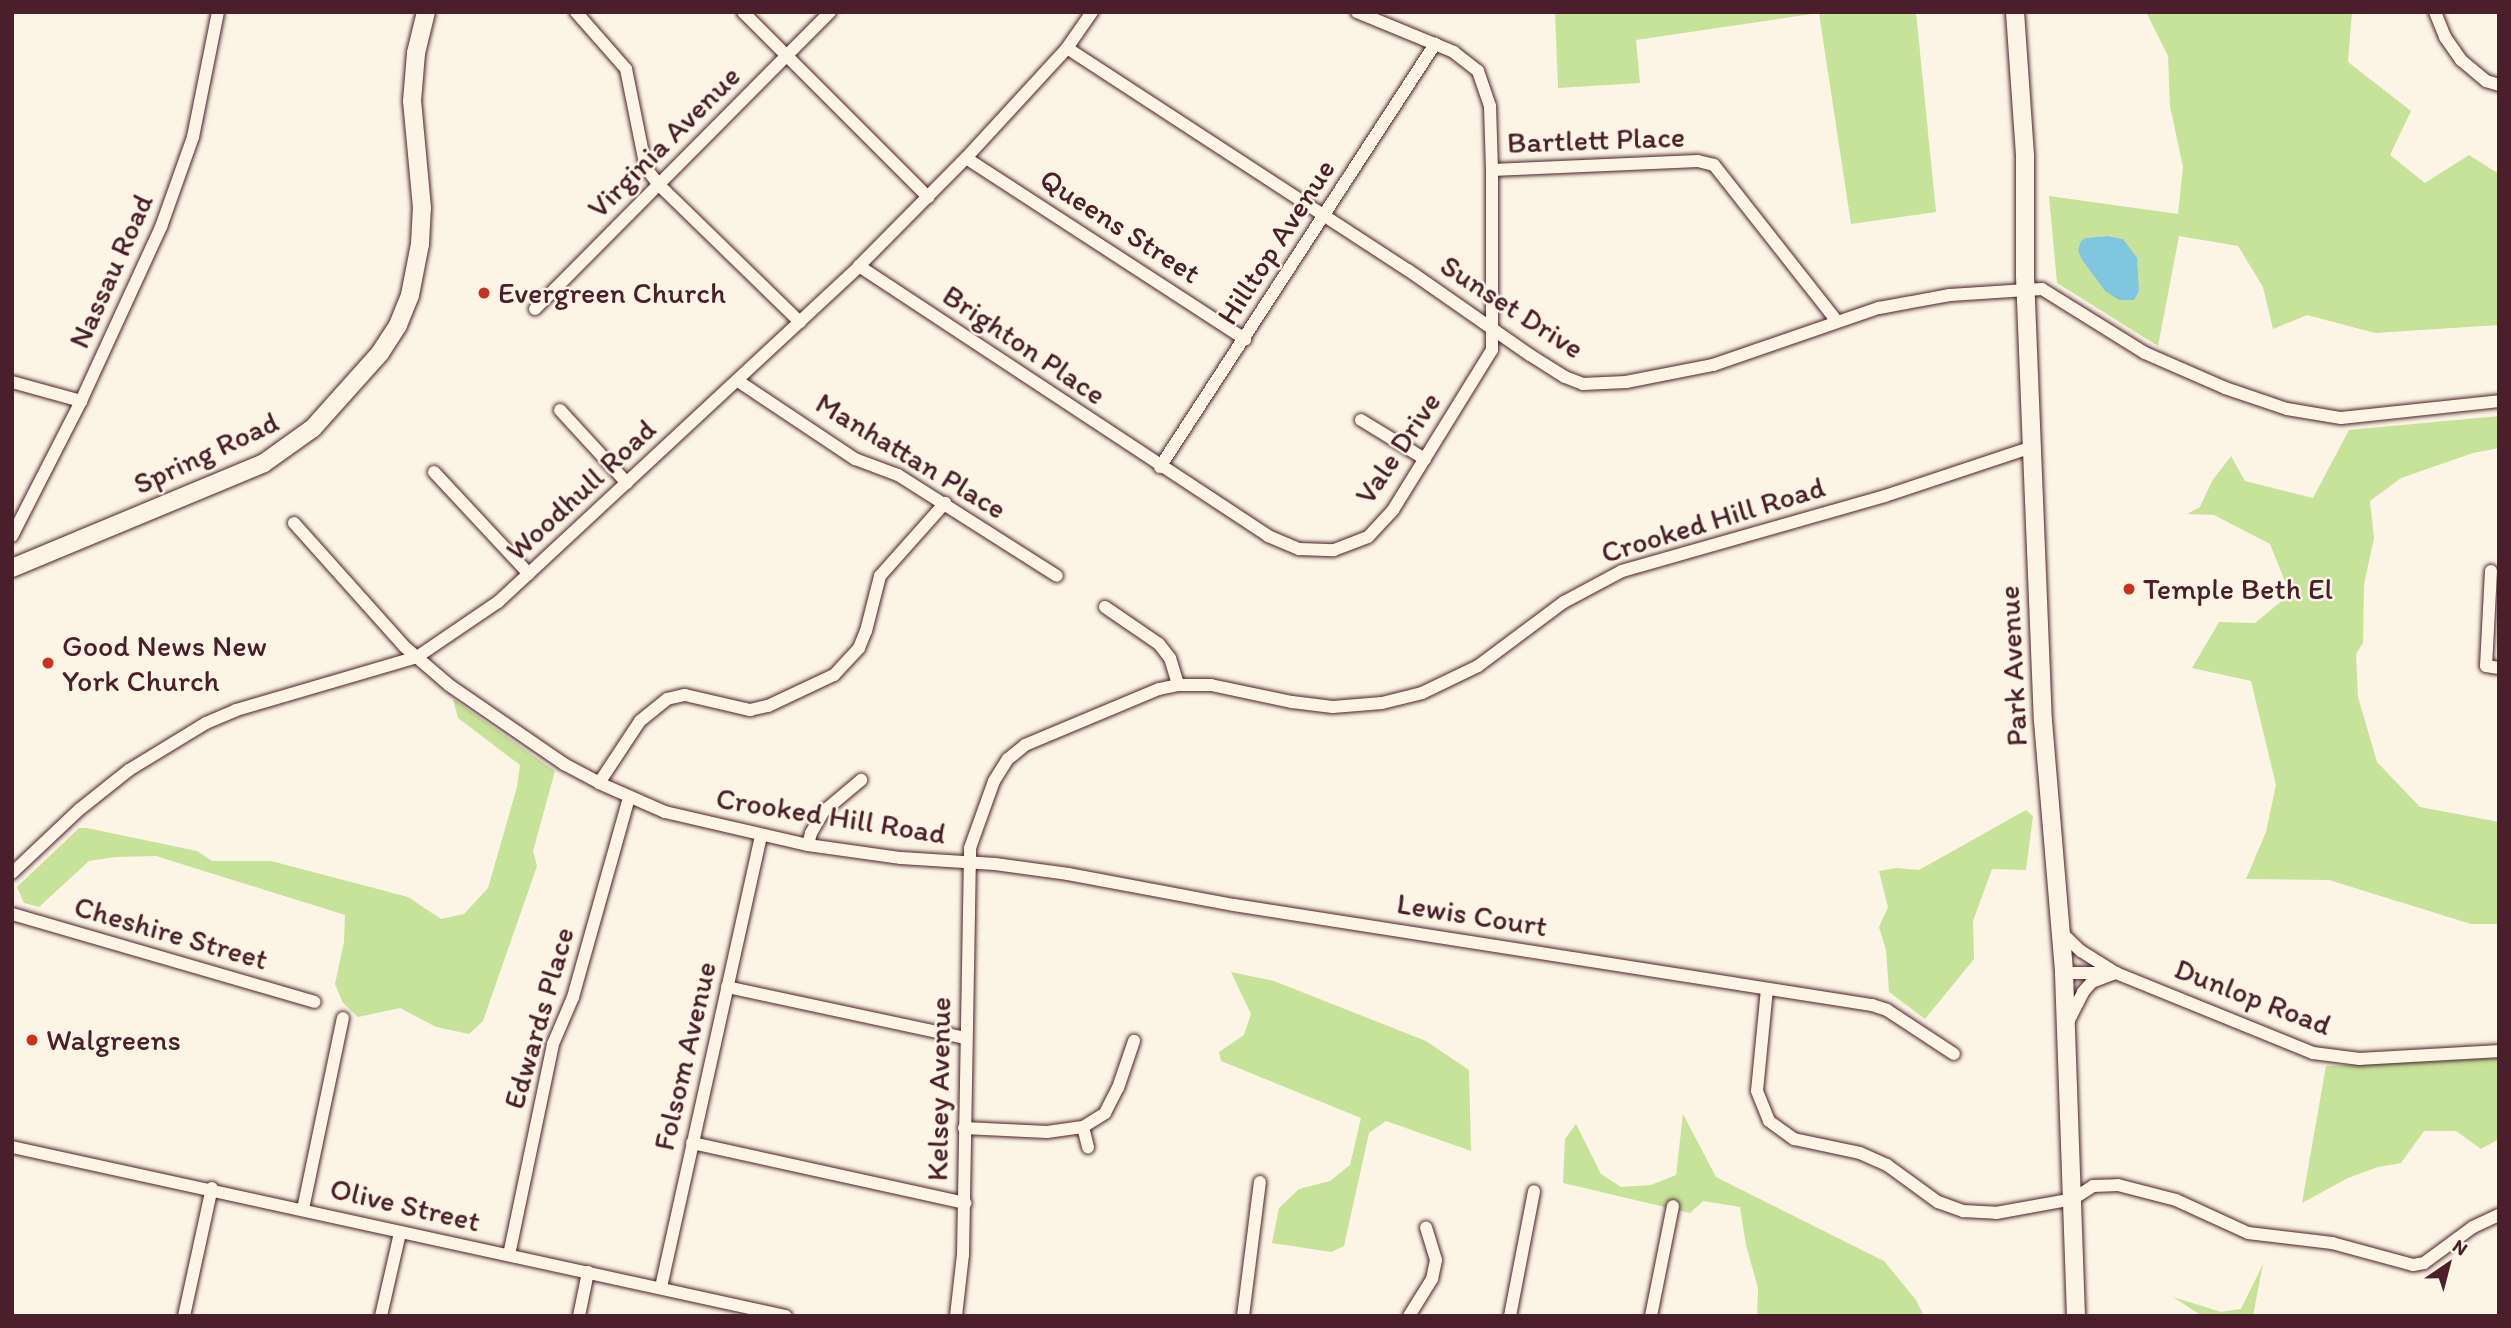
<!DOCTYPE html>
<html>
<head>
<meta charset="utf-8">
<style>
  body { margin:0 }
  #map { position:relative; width:2511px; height:1328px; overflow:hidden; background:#fcf5e5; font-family:Itim,sans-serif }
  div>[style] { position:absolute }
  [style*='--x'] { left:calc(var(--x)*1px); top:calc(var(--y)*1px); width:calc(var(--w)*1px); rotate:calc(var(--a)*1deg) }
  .green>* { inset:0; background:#c7e299 }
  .water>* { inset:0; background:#7fc6e0 }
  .roads { filter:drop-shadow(0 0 2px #4a1f2b) drop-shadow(0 0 2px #4a1f2b) }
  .minor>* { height:12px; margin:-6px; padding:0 6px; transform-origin:6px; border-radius:6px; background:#fcf5e5 }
  .secondary>* { height:18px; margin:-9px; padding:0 9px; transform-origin:9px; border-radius:9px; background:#fcf5e5 }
  .dots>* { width:19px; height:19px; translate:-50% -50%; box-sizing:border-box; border:4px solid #fcf5e5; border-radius:50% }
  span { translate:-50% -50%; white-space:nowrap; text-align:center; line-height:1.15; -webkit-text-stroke:5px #fcf5e5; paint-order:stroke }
  .street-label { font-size:30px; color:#4a1f2b }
  .poi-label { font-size:30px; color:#4a1f2b }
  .left { translate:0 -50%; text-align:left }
  .frame { position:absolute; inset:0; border:14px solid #4a1f2b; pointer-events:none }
  .north { position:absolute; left:2413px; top:1230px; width:70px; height:70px; -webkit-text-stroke:5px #fcf5e5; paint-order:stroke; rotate:35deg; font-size:19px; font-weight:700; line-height:28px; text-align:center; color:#4a1f2b }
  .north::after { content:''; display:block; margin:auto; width:24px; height:32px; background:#4a1f2b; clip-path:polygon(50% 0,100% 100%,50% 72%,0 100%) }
</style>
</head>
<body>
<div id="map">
  <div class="green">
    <i style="clip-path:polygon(1555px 12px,1916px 12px,1936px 212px,1851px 224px,1819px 13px,1636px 40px,1640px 83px,1558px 88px)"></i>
    <i style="clip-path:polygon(evenodd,2146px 12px,2352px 12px,2348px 62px,2411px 111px,2390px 155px,2425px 183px,2469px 155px,2499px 174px,2499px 325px,2375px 333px,2307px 315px,2273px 329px,2263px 287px,2238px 246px,2179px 236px,2158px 346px,2057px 283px,2049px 196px,2178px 214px,2183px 167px,2170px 106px,2168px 56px,2146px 12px,2108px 236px,2123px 239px,2105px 291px,2082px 260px,2086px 238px,2108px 236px)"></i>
    <i style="clip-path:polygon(2499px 416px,2499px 448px,2473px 453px,2401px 478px,2370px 501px,2374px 538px,2364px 584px,2363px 643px,2356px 654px,2358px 697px,2377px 762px,2420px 807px,2499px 822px,2499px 924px,2471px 924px,2329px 880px,2246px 879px,2266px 832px,2276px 785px,2251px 681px,2192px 668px,2219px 622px,2255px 623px,2290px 594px,2270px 544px,2214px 515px,2187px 514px,2200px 507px,2212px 481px,2231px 456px,2245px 481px,2313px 498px,2349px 430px)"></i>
    <i style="clip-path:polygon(453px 699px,555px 771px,533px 851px,537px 866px,483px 1021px,469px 1034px,436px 1027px,400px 1008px,358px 1017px,343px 1003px,335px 984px,344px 942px,345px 915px,156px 856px,116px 857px,89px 861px,39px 907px,24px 903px,17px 887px,79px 828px,87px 828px,197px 851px,212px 861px,271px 861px,408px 897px,441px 919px,464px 914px,488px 888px,517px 787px,520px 765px,458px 718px)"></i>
    <i style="clip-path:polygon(2026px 810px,2033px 816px,2026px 870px,1992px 869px,1973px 921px,1974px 959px,1925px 1019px,1889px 992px,1886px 950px,1879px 927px,1888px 907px,1879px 871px,1896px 868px,1919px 870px)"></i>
    <i style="clip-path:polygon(1231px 972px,1274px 981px,1426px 1041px,1469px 1070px,1471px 1151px,1386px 1121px,1369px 1133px,1344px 1246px,1331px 1252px,1272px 1243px,1279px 1208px,1299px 1189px,1330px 1181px,1350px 1165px,1361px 1118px,1221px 1061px,1219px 1052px,1244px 1035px,1251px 1014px)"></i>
    <i style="clip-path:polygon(2499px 1058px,2499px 1139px,2481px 1149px,2456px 1131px,2424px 1131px,2401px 1163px,2378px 1167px,2348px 1178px,2302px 1203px,2326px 1066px)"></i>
    <i style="clip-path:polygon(1683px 1114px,1716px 1177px,1884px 1261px,1916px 1300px,1924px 1316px,1757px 1316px,1758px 1288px,1746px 1245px,1740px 1207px,1703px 1201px,1690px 1213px,1563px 1183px,1565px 1139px,1576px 1124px,1601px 1174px,1621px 1187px,1651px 1185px,1676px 1175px)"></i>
    <i style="clip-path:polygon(2263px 1264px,2253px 1316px,2202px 1316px,2173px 1297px,2221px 1312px,2241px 1309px)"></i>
  </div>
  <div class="water">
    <i style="clip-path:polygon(2108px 236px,2123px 239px,2137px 258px,2139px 291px,2134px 300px,2119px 300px,2105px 291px,2082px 260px,2078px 250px,2081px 241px,2085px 238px)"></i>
  </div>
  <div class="roads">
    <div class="minor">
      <i style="--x:576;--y:12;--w:76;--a:48.7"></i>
      <i style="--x:626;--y:69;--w:101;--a:78.6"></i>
      <i style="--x:646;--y:168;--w:20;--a:53"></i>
      <i style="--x:658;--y:184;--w:198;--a:44.2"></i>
      <i style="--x:743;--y:12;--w:262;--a:45"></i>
      <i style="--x:2435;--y:12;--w:27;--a:68"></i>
      <i style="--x:2445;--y:37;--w:28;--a:55"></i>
      <i style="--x:2461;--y:60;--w:33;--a:40"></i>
      <i style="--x:2486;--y:81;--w:14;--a:17"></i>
      <i style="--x:1067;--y:48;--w:407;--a:33.1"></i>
      <i style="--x:1408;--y:270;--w:149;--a:34.9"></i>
      <i style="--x:1530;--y:355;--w:41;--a:32.2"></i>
      <i style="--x:1565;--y:377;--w:19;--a:21"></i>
      <i style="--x:1583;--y:384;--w:43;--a:-2.7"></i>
      <i style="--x:1626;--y:382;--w:89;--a:-11.1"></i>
      <i style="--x:1713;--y:365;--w:176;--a:-19"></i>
      <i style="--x:1879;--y:308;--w:72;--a:-10.4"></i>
      <i style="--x:1950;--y:295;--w:92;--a:-3.7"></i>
      <i style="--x:2042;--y:289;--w:121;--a:31.9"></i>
      <i style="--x:2145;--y:353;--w:87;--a:23.6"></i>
      <i style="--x:2225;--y:388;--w:65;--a:18.7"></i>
      <i style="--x:2287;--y:409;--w:55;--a:9.5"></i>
      <i style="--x:2341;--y:418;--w:159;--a:-6.1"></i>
      <i style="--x:966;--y:158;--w:333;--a:33"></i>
      <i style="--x:1492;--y:170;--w:206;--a:-2.5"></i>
      <i style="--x:1698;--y:161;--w:16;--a:14"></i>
      <i style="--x:1714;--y:165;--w:197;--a:51.8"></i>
      <i style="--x:859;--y:266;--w:490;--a:33.4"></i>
      <i style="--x:1268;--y:536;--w:34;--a:23"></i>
      <i style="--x:1299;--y:549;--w:35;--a:2"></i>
      <i style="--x:1334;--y:550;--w:36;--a:-21"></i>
      <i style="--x:1368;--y:537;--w:37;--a:-47"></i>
      <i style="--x:1393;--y:510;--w:188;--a:-58.3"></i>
      <i style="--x:1492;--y:350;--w:180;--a:-90"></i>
      <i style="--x:1492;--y:170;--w:64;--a:-91.8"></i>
      <i style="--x:1490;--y:106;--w:37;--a:-109"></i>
      <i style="--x:1478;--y:71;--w:31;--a:-142"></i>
      <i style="--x:1454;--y:52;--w:105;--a:-157.6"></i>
      <i style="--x:535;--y:309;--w:419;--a:-45.2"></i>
      <i style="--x:738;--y:381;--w:141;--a:33.7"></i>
      <i style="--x:855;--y:459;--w:46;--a:20.4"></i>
      <i style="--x:898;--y:475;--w:188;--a:32.4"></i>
      <i style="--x:12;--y:382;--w:72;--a:15.4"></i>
      <i style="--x:560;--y:410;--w:99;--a:47.5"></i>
      <i style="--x:1361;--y:420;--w:75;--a:31.4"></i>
      <i style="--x:1160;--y:467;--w:505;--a:-56.97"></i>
      <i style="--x:434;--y:472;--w:139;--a:47"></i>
      <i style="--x:294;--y:523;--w:166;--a:48.2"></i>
      <i style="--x:405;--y:647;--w:58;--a:40.8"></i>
      <i style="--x:449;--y:685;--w:140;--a:34.5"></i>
      <i style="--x:564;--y:764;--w:40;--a:28"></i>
      <i style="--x:599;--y:783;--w:72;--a:23.7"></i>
      <i style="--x:665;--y:812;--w:147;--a:13"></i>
      <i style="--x:808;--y:845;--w:94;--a:8"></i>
      <i style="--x:901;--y:858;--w:94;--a:3.7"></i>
      <i style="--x:995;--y:864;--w:74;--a:7.8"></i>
      <i style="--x:1068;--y:874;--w:169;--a:10.6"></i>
      <i style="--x:1234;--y:905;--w:646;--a:8.91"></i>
      <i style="--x:1872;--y:1005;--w:16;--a:18"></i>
      <i style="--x:1887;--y:1010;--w:80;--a:33.3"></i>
      <i style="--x:12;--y:536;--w:152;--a:-62.9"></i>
      <i style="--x:81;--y:401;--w:192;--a:-65.3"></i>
      <i style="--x:161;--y:227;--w:96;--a:-70.4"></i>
      <i style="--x:193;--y:137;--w:127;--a:-78.7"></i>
      <i style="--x:2491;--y:571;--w:95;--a:93"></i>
      <i style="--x:2486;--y:666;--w:13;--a:9"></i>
      <i style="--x:1105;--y:607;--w:65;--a:34.4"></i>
      <i style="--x:1159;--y:644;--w:18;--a:52"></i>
      <i style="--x:1170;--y:658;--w:28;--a:73"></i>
      <i style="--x:599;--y:783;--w:74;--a:-56.5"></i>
      <i style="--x:640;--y:721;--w:35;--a:-39"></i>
      <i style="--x:667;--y:699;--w:18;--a:-13"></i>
      <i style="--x:685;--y:695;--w:67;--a:13"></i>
      <i style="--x:750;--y:710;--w:18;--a:-13"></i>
      <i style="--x:768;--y:706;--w:73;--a:-25.2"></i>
      <i style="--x:834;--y:675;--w:37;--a:-47"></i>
      <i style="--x:859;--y:648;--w:18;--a:-68"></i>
      <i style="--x:866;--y:631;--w:57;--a:-75.7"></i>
      <i style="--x:880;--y:576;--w:98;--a:-48.3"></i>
      <i style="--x:808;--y:845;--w:12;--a:-76"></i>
      <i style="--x:811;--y:833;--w:24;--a:-60"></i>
      <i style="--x:823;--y:812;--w:50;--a:-40.1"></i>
      <i style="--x:12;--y:873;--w:93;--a:-43.3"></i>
      <i style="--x:80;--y:809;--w:63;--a:-38.5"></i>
      <i style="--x:129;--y:770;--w:90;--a:-31.4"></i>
      <i style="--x:206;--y:723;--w:33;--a:-23"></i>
      <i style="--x:236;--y:710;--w:189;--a:-16.3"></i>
      <i style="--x:417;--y:657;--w:98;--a:-34.2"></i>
      <i style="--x:498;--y:602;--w:493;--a:-42.9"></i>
      <i style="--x:859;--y:266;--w:152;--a:-45.3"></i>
      <i style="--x:966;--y:158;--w:149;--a:-47.4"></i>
      <i style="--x:1067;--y:48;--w:44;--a:-55.2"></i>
      <i style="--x:12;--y:914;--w:315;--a:16.2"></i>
      <i style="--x:2061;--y:932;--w:28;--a:44"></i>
      <i style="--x:2081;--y:951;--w:41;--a:32.2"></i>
      <i style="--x:2116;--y:973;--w:213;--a:22.1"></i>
      <i style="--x:2313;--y:1053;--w:47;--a:7.3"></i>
      <i style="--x:2360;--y:1059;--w:139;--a:-3.3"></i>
      <i style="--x:2064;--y:973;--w:45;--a:0"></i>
      <i style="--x:727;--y:987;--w:243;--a:12.1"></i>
      <i style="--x:1767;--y:989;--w:102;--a:95.6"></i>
      <i style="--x:1757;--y:1091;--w:32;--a:68"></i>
      <i style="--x:1769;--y:1121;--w:31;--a:36"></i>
      <i style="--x:1794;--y:1139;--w:67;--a:12"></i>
      <i style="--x:1860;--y:1153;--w:30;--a:24"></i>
      <i style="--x:1887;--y:1165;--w:63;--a:36"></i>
      <i style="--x:1938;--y:1202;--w:27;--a:20"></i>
      <i style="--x:1963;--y:1211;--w:33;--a:3"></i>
      <i style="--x:1996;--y:1213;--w:78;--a:-10.3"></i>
      <i style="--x:2073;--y:1199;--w:24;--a:-33"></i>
      <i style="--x:2093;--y:1186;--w:25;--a:-2"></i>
      <i style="--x:2118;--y:1185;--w:60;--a:14.5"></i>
      <i style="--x:2176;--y:1200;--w:79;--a:24.6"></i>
      <i style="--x:2248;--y:1233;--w:85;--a:6.8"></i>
      <i style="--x:2332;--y:1243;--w:84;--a:15.2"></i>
      <i style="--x:2413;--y:1265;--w:11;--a:-10"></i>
      <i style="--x:2424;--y:1263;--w:61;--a:-36.3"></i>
      <i style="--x:2473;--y:1227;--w:29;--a:-25"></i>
      <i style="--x:2068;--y:1022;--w:34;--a:-63"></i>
      <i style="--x:2083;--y:992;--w:13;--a:-48"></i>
      <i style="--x:2092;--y:982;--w:26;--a:-21"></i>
      <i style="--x:1083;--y:1127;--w:21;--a:76"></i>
      <i style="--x:964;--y:1128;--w:83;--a:2.8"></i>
      <i style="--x:1047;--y:1132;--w:36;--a:-8"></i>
      <i style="--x:1083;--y:1127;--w:26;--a:-32"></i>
      <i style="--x:1105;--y:1113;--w:28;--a:-63"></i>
      <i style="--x:1118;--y:1088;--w:50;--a:-71.2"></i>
      <i style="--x:692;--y:1143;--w:280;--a:12.4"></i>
      <i style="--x:12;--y:1147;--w:792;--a:12.32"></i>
      <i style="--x:303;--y:1209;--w:195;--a:-78.2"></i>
      <i style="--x:509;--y:1255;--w:216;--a:-78.2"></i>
      <i style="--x:553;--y:1044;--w:51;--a:-66.9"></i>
      <i style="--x:573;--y:997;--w:207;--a:-74.3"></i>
      <i style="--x:661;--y:1287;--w:462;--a:-77.5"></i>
      <i style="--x:184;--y:1316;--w:131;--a:-77.7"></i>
      <i style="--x:381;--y:1316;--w:85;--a:-77.1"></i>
      <i style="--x:579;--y:1316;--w:45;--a:-78.4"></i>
      <i style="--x:956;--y:1316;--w:61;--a:-83.5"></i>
      <i style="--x:963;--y:1255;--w:407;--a:-89"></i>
      <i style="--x:970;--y:848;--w:71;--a:-70.3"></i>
      <i style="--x:994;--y:781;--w:26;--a:-58"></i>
      <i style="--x:1008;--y:759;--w:22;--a:-39"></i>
      <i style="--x:1025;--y:745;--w:145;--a:-22.7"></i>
      <i style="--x:1159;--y:689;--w:19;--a:-12"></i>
      <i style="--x:1178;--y:685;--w:33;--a:0"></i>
      <i style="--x:1211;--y:685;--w:83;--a:11.9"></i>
      <i style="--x:1292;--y:702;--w:41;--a:7"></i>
      <i style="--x:1333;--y:707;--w:49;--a:-4.7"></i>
      <i style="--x:1382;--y:703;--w:41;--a:-14"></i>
      <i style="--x:1422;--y:693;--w:62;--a:-25.7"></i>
      <i style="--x:1478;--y:666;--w:107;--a:-36.7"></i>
      <i style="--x:1564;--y:602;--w:66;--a:-28.1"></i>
      <i style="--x:1622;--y:571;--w:273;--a:-15.9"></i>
      <i style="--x:1885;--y:496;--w:155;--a:-18.4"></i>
      <i style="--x:1243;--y:1316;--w:135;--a:-82.8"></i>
      <i style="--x:1409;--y:1316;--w:44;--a:-58.1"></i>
      <i style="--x:1432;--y:1279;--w:19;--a:-78"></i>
      <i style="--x:1436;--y:1260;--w:34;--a:-107"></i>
      <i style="--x:1510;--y:1316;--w:127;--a:-79.1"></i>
      <i style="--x:1651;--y:1316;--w:112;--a:-78.7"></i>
    </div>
    <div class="secondary">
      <i style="--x:2015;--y:12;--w:144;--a:86"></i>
      <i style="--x:2025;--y:156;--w:120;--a:90"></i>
      <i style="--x:2025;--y:276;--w:445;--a:87.7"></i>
      <i style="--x:2043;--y:721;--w:253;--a:85.2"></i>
      <i style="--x:2064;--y:973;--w:343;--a:88"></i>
      <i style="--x:12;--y:568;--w:273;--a:-22.6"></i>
      <i style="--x:264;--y:463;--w:60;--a:-35.5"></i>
      <i style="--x:313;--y:428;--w:101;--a:-48.2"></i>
      <i style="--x:380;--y:353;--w:33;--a:-57"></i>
      <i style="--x:398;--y:325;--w:32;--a:-68"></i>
      <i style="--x:410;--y:295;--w:52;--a:-78.9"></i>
      <i style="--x:420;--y:244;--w:36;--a:-87"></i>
      <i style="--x:422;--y:208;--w:107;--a:-95.3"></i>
      <i style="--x:412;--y:101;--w:48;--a:-85.2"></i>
      <i style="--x:416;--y:53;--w:42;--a:-76.3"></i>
    </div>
  </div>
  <div class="dots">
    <i style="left:484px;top:293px;background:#c8321e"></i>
    <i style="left:2129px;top:589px;background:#c8321e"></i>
    <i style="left:48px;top:663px;background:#c8321e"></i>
    <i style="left:32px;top:1040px;background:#c8321e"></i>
  </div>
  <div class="street-label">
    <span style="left:1596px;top:140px;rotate:-2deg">Bartlett Place</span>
    <span style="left:664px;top:142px;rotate:-45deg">Virginia Avenue</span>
    <span style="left:1120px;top:226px;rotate:33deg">Queens Street</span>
    <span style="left:1276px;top:242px;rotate:-57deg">Hilltop Avenue</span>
    <span style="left:111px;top:271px;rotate:-66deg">Nassau Road</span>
    <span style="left:1512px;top:307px;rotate:33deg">Sunset Drive</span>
    <span style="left:1024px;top:345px;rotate:34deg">Brighton Place</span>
    <span style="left:1398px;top:448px;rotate:-56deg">Vale Drive</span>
    <span style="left:206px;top:453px;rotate:-25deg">Spring Road</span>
    <span style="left:911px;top:456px;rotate:31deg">Manhattan Place</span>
    <span style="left:581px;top:490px;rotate:-43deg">Woodhull Road</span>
    <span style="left:1713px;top:520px;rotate:-17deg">Crooked Hill Road</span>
    <span style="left:2013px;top:666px;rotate:-93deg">Park Avenue</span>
    <span style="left:831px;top:816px;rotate:9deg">Crooked Hill Road</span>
    <span style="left:1472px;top:915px;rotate:9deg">Lewis Court</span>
    <span style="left:171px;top:933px;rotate:16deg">Cheshire Street</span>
    <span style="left:2253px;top:997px;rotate:21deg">Dunlop Road</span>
    <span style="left:539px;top:1018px;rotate:-74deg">Edwards Place</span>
    <span style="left:685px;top:1056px;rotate:-77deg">Folsom Avenue</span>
    <span style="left:939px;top:1089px;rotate:-89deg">Kelsey Avenue</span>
    <span style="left:405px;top:1205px;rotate:13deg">Olive Street</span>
  </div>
  <div class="poi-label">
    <span class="left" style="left:498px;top:293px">Evergreen Church</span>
    <span class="left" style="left:2143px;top:589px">Temple Beth El</span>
    <span class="left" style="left:62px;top:663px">Good News New<br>York Church</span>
    <span class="left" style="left:46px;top:1040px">Walgreens</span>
  </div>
  <div class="frame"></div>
  <div class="north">N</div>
</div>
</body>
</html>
